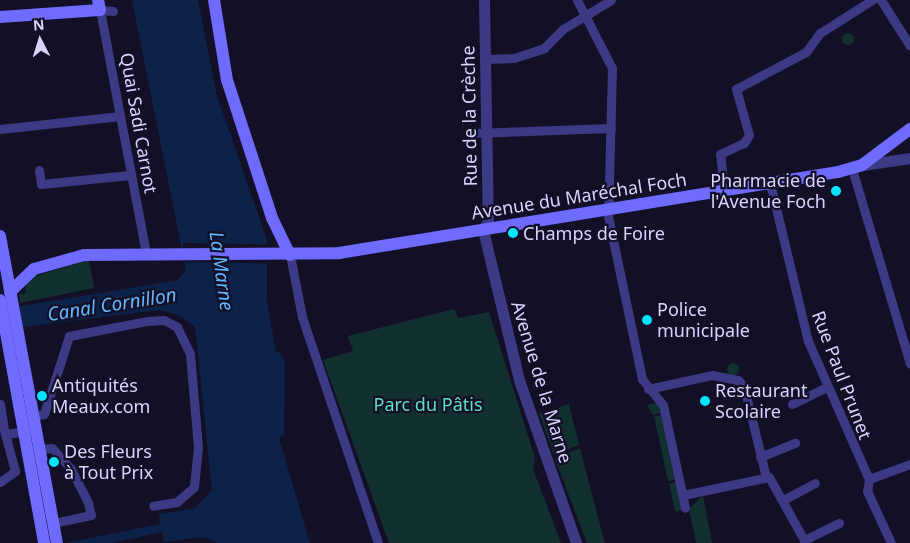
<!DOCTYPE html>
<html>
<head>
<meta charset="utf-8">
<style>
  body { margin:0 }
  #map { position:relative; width:910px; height:543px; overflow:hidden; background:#130f26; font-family:"Noto Sans",sans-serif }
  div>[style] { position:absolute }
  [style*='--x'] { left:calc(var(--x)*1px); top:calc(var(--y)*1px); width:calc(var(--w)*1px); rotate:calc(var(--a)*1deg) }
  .green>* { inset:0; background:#12302f; transform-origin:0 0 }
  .round { border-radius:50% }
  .water>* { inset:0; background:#0c2248 }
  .pier>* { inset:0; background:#130f26; transform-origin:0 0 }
  .minor>* { height:9px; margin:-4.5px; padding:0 4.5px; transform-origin:4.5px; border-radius:4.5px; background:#3d3a85 }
  .tertiary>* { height:11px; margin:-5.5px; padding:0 5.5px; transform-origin:5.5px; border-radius:5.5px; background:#3d3a85 }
  .secondary>* { height:12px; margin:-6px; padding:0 6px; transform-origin:6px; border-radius:6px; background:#6f6bff }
  .dots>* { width:14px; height:14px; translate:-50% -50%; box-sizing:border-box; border:2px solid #130f26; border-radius:50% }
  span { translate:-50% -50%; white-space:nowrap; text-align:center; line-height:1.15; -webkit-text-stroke:4.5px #130f26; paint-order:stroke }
  .street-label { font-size:18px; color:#d9d4ff }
  .poi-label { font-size:18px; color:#d9d4ff }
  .right { translate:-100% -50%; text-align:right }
  .left { translate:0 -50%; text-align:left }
  .park-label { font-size:18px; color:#5fe0c0 }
  .water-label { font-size:19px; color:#62b6ff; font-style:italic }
  .north { position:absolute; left:15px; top:15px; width:50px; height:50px; -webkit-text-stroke:4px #130f26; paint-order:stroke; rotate:355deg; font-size:14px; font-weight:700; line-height:20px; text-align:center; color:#d9d4ff }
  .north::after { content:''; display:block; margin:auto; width:18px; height:22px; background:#d9d4ff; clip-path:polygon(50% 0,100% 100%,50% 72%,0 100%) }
</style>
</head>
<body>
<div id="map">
  <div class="green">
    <i class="round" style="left:842px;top:33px;width:12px;height:12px"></i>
    <i style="clip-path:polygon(89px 260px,94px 288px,20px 303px,19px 294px,26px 293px,25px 285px,35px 276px)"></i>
    <i style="clip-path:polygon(454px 309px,458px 318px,489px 312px,535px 458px,533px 469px,561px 543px,389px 543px,323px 360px,353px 351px,348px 336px)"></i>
    <i class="round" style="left:727px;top:363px;width:12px;height:12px"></i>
    <i style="clip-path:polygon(658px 403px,660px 413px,653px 415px,647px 405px)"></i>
    <i style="clip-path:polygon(569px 404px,579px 445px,554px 455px,539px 413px)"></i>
    <i style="left:661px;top:415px;width:66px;height:7px;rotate:78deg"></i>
    <i style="clip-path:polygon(580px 448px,595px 506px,605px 543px,587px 543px,555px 459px)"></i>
    <i style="left:676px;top:482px;width:29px;height:7px;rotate:78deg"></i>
    <i style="clip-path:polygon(703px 495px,712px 543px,696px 543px,689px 509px)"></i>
  </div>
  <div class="water">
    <i style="clip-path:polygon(132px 0,198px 0,217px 96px,267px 240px,267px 302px,276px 352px,280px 352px,285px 363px,284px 435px,279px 438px,310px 543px,218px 543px,204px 537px,164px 542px,162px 532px,112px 543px,66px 543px,160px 524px,159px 514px,195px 508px,212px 490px,195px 327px,181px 316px,159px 310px,23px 327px,0 313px,21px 306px,178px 280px,186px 270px)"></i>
  </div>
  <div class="pier">
    <i style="left:183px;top:243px;width:84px;height:19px;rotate:1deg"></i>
  </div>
  <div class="minor">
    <i style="--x:577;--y:0;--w:76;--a:62.8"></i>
    <i style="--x:612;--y:68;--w:148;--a:91.5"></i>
    <i style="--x:608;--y:216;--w:167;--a:78.2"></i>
    <i style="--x:642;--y:379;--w:33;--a:51"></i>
    <i style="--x:663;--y:405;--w:105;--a:77.9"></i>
    <i style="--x:881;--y:0;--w:54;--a:57.8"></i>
    <i style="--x:113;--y:11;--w:13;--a:-176"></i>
    <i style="--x:100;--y:10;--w:247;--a:79.3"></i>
    <i style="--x:485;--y:59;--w:29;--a:-2"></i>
    <i style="--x:514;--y:58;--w:32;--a:-18"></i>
    <i style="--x:544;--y:48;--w:27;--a:-45"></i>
    <i style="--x:563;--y:29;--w:56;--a:-31.1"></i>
    <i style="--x:0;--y:129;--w:121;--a:-6.2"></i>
    <i style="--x:474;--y:133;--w:137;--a:-2.1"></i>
    <i style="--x:852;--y:169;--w:203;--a:73.4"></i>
    <i style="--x:39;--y:170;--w:14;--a:82"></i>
    <i style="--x:41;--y:184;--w:89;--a:-5.8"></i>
    <i style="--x:770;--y:183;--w:163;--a:76.5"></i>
    <i style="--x:808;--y:341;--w:151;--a:66.2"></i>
    <i style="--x:869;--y:479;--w:12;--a:99"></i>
    <i style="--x:867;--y:491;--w:57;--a:65.2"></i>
    <i style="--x:724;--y:190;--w:36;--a:-96"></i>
    <i style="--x:720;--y:154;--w:26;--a:-25"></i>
    <i style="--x:744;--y:143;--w:9;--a:-58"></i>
    <i style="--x:749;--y:135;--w:48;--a:-105.8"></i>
    <i style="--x:736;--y:89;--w:79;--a:-27.9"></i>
    <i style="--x:806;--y:52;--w:24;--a:-54"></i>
    <i style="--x:820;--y:33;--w:62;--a:-32.4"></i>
    <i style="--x:290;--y:255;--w:63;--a:79"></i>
    <i style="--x:302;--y:317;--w:238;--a:71.4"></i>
    <i style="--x:648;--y:389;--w:66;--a:-12.3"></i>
    <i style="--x:712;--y:375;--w:26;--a:11"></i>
    <i style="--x:738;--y:380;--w:9;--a:49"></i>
    <i style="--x:744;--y:387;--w:93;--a:76.3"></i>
    <i style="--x:0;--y:404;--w:30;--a:81"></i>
    <i style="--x:5;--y:434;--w:24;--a:-7"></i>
    <i style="--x:792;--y:404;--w:39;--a:-26"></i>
    <i style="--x:29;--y:417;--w:15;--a:-11"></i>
    <i style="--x:44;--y:414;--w:82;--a:-72.2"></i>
    <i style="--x:69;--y:336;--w:79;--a:-10.9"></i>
    <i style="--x:147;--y:321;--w:17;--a:-3"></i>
    <i style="--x:164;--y:320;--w:15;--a:28"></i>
    <i style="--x:177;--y:327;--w:30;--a:64"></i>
    <i style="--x:190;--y:354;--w:94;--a:85.1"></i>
    <i style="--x:198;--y:448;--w:39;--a:96"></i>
    <i style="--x:194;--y:487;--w:23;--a:139"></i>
    <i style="--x:177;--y:502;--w:24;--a:171"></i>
    <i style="--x:40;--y:449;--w:12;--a:-5"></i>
    <i style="--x:52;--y:448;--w:28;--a:48"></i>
    <i style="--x:71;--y:469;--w:38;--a:63"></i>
    <i style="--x:88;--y:503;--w:12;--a:76"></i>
    <i style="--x:91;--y:515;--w:39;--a:168"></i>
    <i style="--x:760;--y:457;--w:38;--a:-22"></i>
    <i style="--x:869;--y:479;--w:44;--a:-20.1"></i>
    <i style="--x:0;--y:482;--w:19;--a:-36"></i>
    <i style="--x:15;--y:471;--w:38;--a:-105"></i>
    <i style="--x:683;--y:495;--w:88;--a:-11.8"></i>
    <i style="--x:769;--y:477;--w:72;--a:60.9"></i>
    <i style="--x:804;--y:540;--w:39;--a:-26"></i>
    <i style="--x:783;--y:500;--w:36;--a:-28"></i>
  </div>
  <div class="tertiary">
    <i style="--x:484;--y:0;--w:221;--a:89"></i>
    <i style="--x:488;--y:221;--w:10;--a:119"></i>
    <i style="--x:483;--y:230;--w:154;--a:76.5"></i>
    <i style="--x:519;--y:380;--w:173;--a:70.7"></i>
    <i style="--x:862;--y:165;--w:49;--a:-8.3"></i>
  </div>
  <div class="secondary">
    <i style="--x:214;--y:0;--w:81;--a:80.8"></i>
    <i style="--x:227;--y:80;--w:145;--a:71.9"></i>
    <i style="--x:272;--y:218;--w:41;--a:64.1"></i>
    <i style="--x:0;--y:17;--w:100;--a:-4"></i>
    <i style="--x:100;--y:10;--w:10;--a:-101"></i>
    <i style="--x:0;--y:236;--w:312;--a:79.5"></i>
    <i style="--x:10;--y:292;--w:33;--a:-44"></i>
    <i style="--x:34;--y:269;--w:52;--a:-15.6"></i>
    <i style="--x:84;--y:255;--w:255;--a:-0.4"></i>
    <i style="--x:339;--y:253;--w:506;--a:-9.22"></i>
    <i style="--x:838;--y:172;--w:25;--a:-16"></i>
    <i style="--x:862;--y:165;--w:60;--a:-36.9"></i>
    <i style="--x:0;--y:300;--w:247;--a:79.7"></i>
  </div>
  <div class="dots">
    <i style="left:836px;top:191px;background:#00e5ff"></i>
    <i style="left:513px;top:233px;background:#00e5ff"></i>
    <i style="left:647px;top:320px;background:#00e5ff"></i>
    <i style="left:42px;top:396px;background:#00e5ff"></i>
    <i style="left:705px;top:401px;background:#00e5ff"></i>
    <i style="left:54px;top:462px;background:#00e5ff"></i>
  </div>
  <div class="street-label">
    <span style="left:469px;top:116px;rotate:-91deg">Rue de la Crèche</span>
    <span style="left:139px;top:123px;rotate:80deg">Quai Sadi Carnot</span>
    <span style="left:579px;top:196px;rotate:-9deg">Avenue du Maréchal Foch</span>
    <span style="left:842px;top:375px;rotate:69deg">Rue Paul Prunet</span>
    <span style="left:542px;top:382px;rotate:73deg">Avenue de la Marne</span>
  </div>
  <div class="poi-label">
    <span class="right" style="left:826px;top:191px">Pharmacie de<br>l'Avenue Foch</span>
    <span class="left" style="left:523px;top:233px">Champs de Foire</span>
    <span class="left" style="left:657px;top:320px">Police<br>municipale</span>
    <span class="left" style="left:52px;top:396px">Antiquités<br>Meaux.com</span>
    <span class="left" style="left:715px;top:401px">Restaurant<br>Scolaire</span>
    <span class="left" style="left:64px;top:462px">Des Fleurs<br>à Tout Prix</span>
  </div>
  <div class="park-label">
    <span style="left:428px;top:404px">Parc du Pâtis</span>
  </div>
  <div class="water-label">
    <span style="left:221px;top:271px;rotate:82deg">La Marne</span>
    <span style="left:112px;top:305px;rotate:-9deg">Canal Cornillon</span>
  </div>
  <div class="north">N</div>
</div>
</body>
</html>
